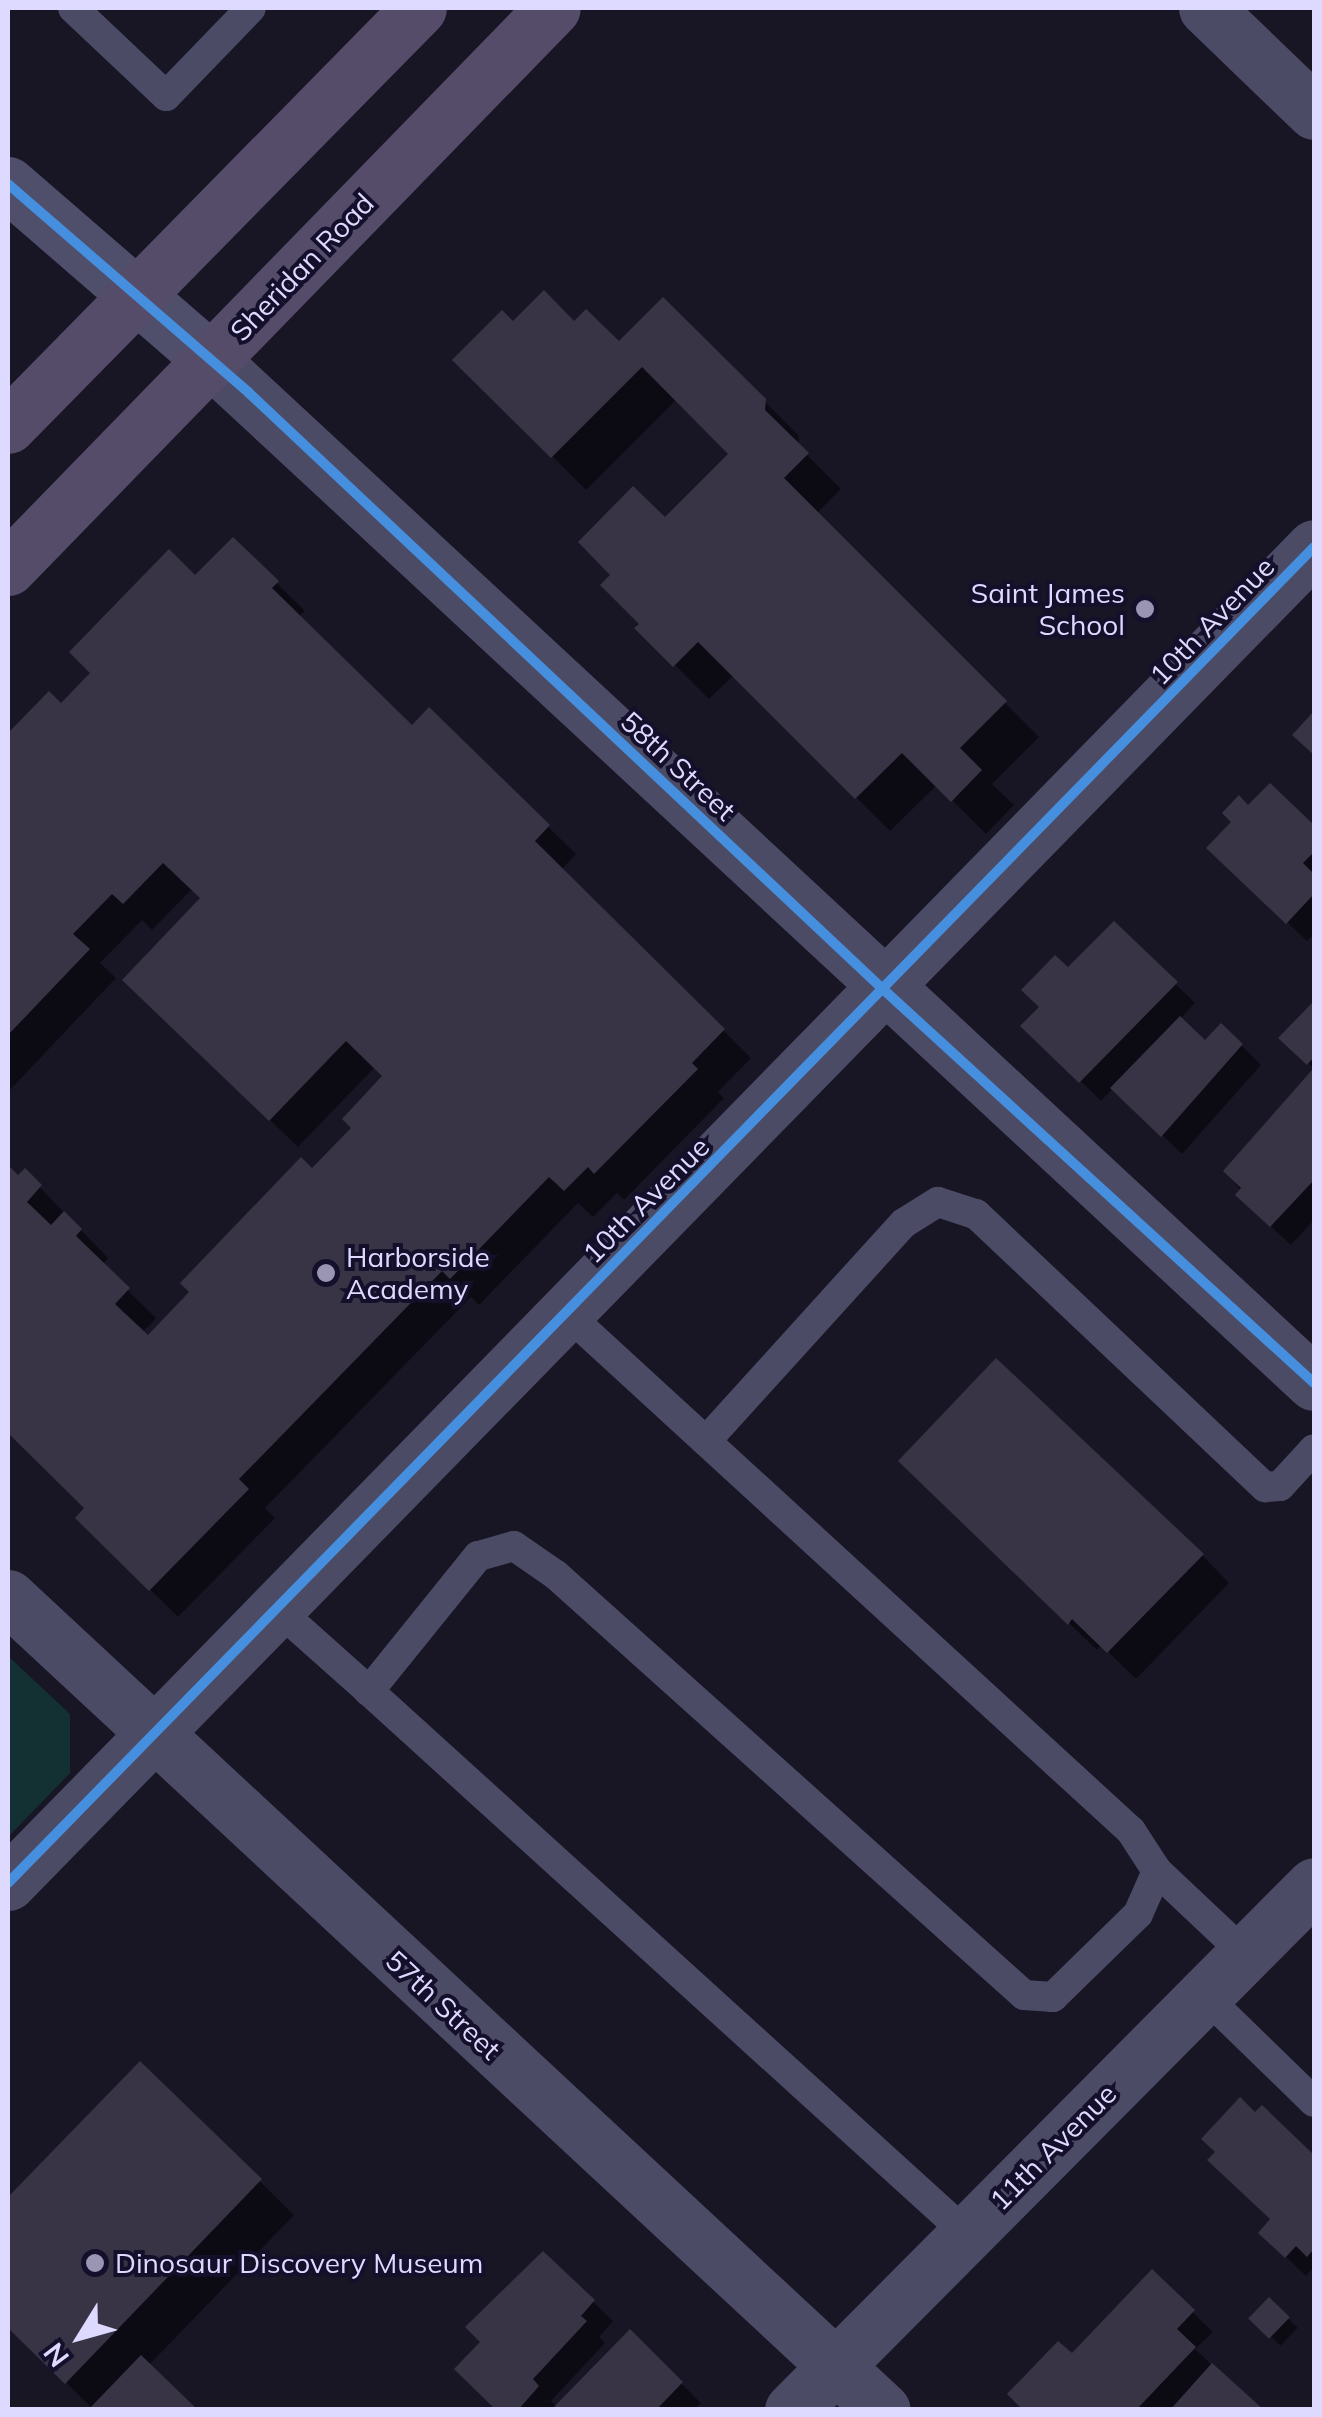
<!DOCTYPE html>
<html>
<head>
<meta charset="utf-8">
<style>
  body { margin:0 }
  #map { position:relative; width:1322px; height:2417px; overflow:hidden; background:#181625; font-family:Mulish,sans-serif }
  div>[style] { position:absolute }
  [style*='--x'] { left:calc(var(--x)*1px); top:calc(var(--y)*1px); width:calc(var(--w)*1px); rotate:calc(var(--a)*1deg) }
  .green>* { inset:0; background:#133132 }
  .shadow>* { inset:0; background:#0007; transform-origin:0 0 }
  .building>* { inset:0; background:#383446; transform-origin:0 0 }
  .lane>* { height:30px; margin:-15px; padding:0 15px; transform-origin:15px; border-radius:15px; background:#4c4b66 }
  .street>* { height:55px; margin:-27.5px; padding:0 27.5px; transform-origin:27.5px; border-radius:27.5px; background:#4c4b66 }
  .secondary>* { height:55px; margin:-27.5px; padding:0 27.5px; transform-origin:27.5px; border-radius:27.5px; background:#4f4e6b }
  .primary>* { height:55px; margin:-27.5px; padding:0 27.5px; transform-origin:27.5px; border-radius:27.5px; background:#554c6a }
  .cycleway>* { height:10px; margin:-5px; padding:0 5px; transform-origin:5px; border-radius:5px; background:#468fdf }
  .dots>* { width:28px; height:28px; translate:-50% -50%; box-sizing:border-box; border:5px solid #14102b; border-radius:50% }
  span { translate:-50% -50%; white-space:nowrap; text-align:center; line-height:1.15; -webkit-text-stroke:8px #14102b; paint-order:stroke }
  .street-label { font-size:28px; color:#ded9ff }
  .poi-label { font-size:28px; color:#ded9ff }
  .right { translate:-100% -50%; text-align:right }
  .left { translate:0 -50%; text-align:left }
  .frame { position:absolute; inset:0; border:10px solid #ded9ff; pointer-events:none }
  .north { position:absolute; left:30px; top:2287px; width:100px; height:100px; -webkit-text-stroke:8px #14102b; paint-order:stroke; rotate:233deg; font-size:28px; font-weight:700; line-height:40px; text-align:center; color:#ded9ff }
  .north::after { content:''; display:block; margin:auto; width:35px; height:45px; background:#ded9ff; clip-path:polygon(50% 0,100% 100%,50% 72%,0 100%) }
</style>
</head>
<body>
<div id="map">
  <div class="green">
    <i style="clip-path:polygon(8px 1656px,70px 1714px,70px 1773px,8px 1837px)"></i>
  </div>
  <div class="shadow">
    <i style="clip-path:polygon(663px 300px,799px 436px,798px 446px,841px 489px,816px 514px,1039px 737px,992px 784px,1014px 805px,986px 834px,937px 785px,890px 831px,734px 675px,709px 699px,638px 628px,643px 624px,614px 575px,731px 454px,677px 399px,586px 490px,456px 360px,513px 324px,575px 324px,619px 344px)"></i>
    <i style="clip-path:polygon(233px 540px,305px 611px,298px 617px,412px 729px,430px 711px,576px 854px,561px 870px,751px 1058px,718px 1092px,724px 1098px,624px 1200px,617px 1193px,593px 1217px,578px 1203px,479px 1305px,471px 1297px,265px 1508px,275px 1518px,178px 1617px,78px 1518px,87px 1509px,8px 1430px,8px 1169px,18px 1179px,25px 1172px,108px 1258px,102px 1265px,156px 1318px,142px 1333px,148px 1339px,354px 1128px,385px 1076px,375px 1067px,298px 1147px,153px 1008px,203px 899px,192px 889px,152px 930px,142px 920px,100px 963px,116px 978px,8px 1092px,8px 737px,49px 694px,61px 706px)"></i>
    <i style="clip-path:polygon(1270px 786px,1314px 829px,1314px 934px,1307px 941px,1229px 867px,1249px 808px)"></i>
    <i style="clip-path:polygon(1114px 924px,1195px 1003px,1180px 1019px,1205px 1044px,1241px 1045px,1261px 1065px,1182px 1154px,1113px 1088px,1101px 1101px,1024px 1026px)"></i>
    <i style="clip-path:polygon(1314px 1004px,1314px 1069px,1282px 1038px)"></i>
    <i style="clip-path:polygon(1314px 1071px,1314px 1220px,1291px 1245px,1257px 1214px,1226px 1170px)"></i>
    <i style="clip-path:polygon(929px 1488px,1202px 1555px,1229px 1583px,1136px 1679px,1101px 1645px,1097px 1650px)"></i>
    <i style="clip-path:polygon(140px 2064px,294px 2215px,149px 2365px,93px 2409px,8px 2326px,8px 2202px)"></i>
    <i style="clip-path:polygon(1262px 2108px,1314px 2163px,1314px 2267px,1306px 2276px,1281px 2252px,1255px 2115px)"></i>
    <i style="clip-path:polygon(543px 2254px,613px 2321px,599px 2337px,605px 2343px,551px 2401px,557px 2407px,630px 2333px,701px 2403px,694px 2410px,499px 2410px,483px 2342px)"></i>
    <i style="clip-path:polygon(1152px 2273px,1213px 2332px,1195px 2349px,1260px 2410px,1026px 2410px)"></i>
    <i style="left:1269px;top:2300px;width:40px;height:25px;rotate:44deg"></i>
  </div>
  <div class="building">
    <i style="clip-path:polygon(544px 290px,574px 321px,586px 309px,619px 341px,663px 297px,766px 399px,765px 410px,809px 453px,784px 478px,1007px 701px,960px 748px,982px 770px,951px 802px,902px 753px,855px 799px,698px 642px,673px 667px,634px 628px,639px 624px,600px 585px,610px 575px,578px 542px,633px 486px,665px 517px,728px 454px,642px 367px,551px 458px,452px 360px,502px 310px,513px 321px)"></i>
    <i style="clip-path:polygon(233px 537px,279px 581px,272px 588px,412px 725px,429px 707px,550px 825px,535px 841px,725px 1029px,692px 1063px,698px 1069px,594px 1174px,588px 1167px,564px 1191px,549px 1177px,450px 1279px,442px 1271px,239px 1479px,249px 1489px,149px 1591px,75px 1518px,84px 1508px,8px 1433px,8px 1165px,18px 1175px,25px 1168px,42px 1185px,27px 1202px,51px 1225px,64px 1211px,82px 1229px,76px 1236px,130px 1288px,115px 1304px,148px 1335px,189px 1292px,180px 1283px,301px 1157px,312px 1168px,351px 1128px,342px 1119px,382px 1076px,346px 1041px,269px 1121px,122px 980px,200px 898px,163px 863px,123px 904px,112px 894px,73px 934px,90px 949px,8px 1035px,8px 733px,49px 691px,61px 703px,90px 673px,69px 652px,169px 549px,195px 575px)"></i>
    <i style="clip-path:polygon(1314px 711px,1314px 755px,1292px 735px)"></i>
    <i style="clip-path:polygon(1270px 783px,1314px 825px,1314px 852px,1303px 863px,1314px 874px,1314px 894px,1286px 924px,1206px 848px,1231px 822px,1222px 813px,1239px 795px,1248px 805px)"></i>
    <i style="clip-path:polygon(1114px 921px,1178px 982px,1079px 1083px,1020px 1026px,1039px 1007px,1021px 990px,1055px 955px,1068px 967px)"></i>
    <i style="clip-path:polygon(1314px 1001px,1314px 1057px,1307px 1065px,1278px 1038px)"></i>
    <i style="clip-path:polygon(1180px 1016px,1205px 1040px,1221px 1023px,1243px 1044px,1161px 1137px,1110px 1088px)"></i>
    <i style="clip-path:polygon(1312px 1070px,1314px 1180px,1270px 1227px,1235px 1195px,1241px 1188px,1223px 1171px)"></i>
    <i style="clip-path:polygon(996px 1358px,1204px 1554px,1107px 1653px,1072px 1619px,1068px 1625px,898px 1461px)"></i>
    <i style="clip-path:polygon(140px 2061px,262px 2179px,65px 2384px,8px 2328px,8px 2197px)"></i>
    <i style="clip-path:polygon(1240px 2097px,1255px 2112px,1262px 2105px,1314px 2155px,1314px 2249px,1307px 2257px,1296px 2246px,1285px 2258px,1258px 2233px,1270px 2219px,1207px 2160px,1215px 2152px,1201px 2139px)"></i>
    <i style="clip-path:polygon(543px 2251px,595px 2300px,581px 2316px,587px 2321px,533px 2379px,539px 2386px,518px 2410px,496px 2410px,454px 2369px,480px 2342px,465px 2327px)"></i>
    <i style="clip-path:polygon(1152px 2269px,1195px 2310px,1177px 2329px,1196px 2347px,1136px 2410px,1023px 2410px,1007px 2394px,1058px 2341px,1072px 2353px)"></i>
    <i style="left:1269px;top:2297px;width:29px;height:30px;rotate:44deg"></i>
    <i style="clip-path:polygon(630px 2329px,683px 2382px,656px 2410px,551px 2410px)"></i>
    <i style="clip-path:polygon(141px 2355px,198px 2410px,88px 2410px)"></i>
    <i style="clip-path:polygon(1212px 2363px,1264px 2410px,1170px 2410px)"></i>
  </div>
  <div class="lane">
    <i style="--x:73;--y:8;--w:128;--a:43.4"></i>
    <i style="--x:166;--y:96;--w:122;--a:-46"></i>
    <i style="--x:565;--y:1312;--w:768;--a:42.52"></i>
    <i style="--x:1131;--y:1831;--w:48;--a:57"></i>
    <i style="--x:1157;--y:1871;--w:47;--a:113.8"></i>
    <i style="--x:1138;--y:1914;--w:119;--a:135.7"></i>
    <i style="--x:1053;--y:1997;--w:29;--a:-176"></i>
    <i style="--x:1024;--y:1995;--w:629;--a:-138.09"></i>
    <i style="--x:556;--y:1575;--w:51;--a:-145.4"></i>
    <i style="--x:514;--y:1546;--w:37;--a:164"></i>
    <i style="--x:478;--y:1556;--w:174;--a:128.9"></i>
    <i style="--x:369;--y:1691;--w:806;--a:42.24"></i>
    <i style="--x:706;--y:1441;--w:294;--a:-47.8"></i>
    <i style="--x:904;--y:1223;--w:40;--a:-32"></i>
    <i style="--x:938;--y:1202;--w:40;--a:18"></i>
    <i style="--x:976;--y:1214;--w:398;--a:43.4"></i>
    <i style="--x:1265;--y:1487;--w:15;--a:-4"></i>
    <i style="--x:1280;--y:1486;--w:50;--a:-47.4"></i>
    <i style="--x:276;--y:1608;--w:125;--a:41.7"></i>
    <i style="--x:1157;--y:1871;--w:121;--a:43.3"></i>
    <i style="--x:1204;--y:1995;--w:153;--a:44.2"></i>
  </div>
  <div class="street">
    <i style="--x:1206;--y:8;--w:150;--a:43.9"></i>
    <i style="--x:211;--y:360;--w:1504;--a:42.85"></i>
    <i style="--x:8;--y:1597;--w:1194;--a:42.9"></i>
    <i style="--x:8;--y:1883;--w:1868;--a:-45.65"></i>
    <i style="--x:792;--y:2410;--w:740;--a:-45.16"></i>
  </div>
  <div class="secondary">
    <i style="--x:8;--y:184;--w:269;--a:40.9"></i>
  </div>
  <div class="primary">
    <i style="--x:8;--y:426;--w:586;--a:-45.48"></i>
    <i style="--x:8;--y:568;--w:781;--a:-45.78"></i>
  </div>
  <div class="cycleway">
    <i style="--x:8;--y:184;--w:319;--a:40.9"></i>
    <i style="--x:249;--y:393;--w:873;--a:43.24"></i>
    <i style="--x:885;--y:991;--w:581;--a:42.42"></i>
    <i style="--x:8;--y:1883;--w:1868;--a:-45.65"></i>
  </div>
  <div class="dots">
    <i style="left:1145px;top:609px;background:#9995b3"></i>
    <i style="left:326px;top:1273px;background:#9995b3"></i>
    <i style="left:95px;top:2263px;background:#9995b3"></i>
  </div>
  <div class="street-label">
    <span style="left:302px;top:267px;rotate:-46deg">Sheridan Road</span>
    <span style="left:1212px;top:621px;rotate:-46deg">10th Avenue</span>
    <span style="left:678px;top:766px;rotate:43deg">58th Street</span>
    <span style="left:646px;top:1200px;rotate:-45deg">10th Avenue</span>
    <span style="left:443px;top:2005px;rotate:43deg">57th Street</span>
    <span style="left:1053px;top:2147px;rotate:-45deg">11th Avenue</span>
  </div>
  <div class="poi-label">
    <span class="right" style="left:1125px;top:609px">Saint James<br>School</span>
    <span class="left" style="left:346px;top:1273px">Harborside<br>Academy</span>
    <span class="left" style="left:115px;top:2263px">Dinosaur Discovery Museum</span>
  </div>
  <div class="frame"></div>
  <div class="north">N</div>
</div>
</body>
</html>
